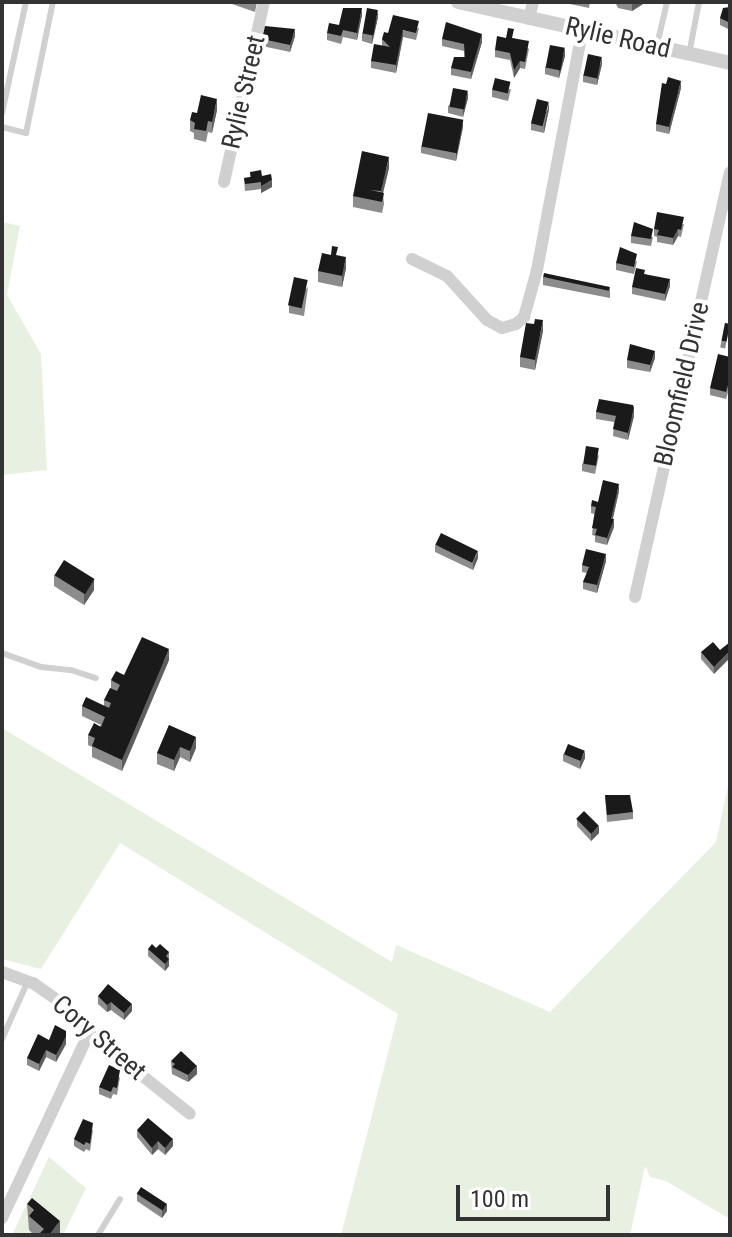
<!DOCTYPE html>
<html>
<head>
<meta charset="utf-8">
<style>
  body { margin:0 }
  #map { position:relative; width:732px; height:1237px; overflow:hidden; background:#fff; font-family:"Roboto Condensed",sans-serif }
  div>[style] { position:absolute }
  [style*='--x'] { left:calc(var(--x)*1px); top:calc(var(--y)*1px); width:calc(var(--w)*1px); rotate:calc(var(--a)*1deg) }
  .green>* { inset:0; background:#e8f0e1 }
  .service>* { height:6px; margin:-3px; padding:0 3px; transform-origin:3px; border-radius:3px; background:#d0d0d0 }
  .minor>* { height:12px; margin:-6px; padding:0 6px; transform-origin:6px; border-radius:6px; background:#d0d0d0 }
  .tertiary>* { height:14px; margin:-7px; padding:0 7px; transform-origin:7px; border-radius:7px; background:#d0d0d0 }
  .wall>* { inset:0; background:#8c8c8c; transform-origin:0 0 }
  .shaded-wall>* { inset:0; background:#5f5f5f }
  .building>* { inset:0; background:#1a1a1a; transform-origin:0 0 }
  span { translate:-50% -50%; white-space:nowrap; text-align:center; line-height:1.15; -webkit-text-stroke:8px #fff; paint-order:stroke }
  .street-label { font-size:26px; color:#333 }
  .frame { position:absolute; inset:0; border:4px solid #333; pointer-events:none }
  .scale { position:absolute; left:456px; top:1185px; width:154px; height:36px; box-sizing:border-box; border:4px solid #333; border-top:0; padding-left:10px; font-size:24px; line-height:28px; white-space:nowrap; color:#333; -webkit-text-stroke:6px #fff; paint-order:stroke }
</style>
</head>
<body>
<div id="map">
  <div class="green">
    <i style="clip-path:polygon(2px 222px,20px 226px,7px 295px,41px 354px,47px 470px,2px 475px)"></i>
    <i style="clip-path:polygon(2px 728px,392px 962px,396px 945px,550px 1012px,716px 842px,730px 777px,730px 1219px,666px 1181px,650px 1177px,645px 1166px,630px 1235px,341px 1235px,398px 1014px,120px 843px,41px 969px,2px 959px)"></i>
    <i style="clip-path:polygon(49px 1157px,86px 1188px,63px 1235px,12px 1235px)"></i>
  </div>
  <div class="service">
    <i style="--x:657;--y:45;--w:44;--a:-76.9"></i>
    <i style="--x:689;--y:54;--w:53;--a:-79.1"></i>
    <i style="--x:2;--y:113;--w:114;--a:-77.8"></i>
    <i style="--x:2;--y:127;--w:25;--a:14"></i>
    <i style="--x:26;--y:133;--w:134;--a:-78.4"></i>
    <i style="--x:2;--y:653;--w:41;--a:19.7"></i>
    <i style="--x:41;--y:667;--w:30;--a:6"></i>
    <i style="--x:71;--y:670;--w:26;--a:18"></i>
    <i style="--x:2;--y:1039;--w:64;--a:-65.9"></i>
    <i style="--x:98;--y:1235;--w:42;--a:-58.6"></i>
  </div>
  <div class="minor">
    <i style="--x:529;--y:19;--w:17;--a:-77"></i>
    <i style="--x:224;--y:182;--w:184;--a:-77.5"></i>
    <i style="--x:412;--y:259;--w:39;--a:26"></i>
    <i style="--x:447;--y:276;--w:59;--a:47.7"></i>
    <i style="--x:487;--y:320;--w:17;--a:28"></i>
    <i style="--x:502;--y:328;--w:15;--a:-16"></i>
    <i style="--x:516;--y:324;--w:11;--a:-41"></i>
    <i style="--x:524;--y:317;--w:49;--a:-74.5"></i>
    <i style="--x:537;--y:270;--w:243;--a:-79.3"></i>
    <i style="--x:635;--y:597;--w:435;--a:-77.4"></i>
    <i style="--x:2;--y:972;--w:33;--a:20"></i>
    <i style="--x:33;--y:983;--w:35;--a:35"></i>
    <i style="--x:62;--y:1003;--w:40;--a:48"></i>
    <i style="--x:89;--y:1033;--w:129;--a:38.7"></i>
    <i style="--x:2;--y:1218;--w:204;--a:-64.8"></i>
  </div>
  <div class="tertiary">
    <i style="--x:458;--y:2;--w:279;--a:12.6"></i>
  </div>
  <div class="wall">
    <i style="clip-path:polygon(232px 2px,257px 2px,255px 12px,232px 4px)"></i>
    <i style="clip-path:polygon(570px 2px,590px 2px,589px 8px,570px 4px)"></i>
    <i style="clip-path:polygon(615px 2px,644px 2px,643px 4px,632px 11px,618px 8px)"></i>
    <i style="clip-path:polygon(730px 7px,730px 30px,720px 25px,720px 18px)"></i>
    <i style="clip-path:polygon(362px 15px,357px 40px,343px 37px,341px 44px,327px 40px,327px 33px,339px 25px)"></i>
    <i style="clip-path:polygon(378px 17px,372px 44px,362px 41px,362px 34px)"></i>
    <i style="clip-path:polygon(419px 28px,416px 40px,403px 37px,396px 73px,371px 68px,371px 61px,382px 45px,382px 39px,388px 33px)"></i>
    <i style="clip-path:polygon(295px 36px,290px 52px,262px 46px,262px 39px)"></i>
    <i style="clip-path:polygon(506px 38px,514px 38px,529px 49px,525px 69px,520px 68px,514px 78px,510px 60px,495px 57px,495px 50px)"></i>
    <i style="clip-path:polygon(442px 39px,482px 42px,471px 79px,451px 75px,451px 68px,464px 57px,464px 51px,442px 46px)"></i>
    <i style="clip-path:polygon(565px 56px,559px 78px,545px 74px,545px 67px)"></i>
    <i style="clip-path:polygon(602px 64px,597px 85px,583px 82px,583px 75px)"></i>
    <i style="clip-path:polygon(681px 88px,669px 134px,656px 131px,656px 124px)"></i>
    <i style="clip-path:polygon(511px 89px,508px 101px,492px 97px,492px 90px)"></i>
    <i style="clip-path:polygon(468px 98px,463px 117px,448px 113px,448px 106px)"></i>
    <i style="clip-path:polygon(549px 109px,544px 133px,531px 130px,531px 123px)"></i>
    <i style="clip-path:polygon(217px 110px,212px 133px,208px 132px,206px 142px,194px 139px,194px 133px,190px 131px,190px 120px,197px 113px)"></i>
    <i style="clip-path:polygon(463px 127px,456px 161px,421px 153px,421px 146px)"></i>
    <i style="clip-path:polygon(389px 168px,383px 193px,384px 204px,382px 213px,353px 207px,353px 196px)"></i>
    <i style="clip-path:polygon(250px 172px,262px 176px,272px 187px,261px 193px,261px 189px,245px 191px,244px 178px,250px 177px)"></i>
    <i style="clip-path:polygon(684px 224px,681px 237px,678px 236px,673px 245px,657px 242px,657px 237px,654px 236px,654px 229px)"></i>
    <i style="clip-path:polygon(631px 236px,653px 237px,651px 246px,631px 243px)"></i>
    <i style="clip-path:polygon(338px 256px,346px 268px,342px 287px,318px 282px,318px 271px)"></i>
    <i style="clip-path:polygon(637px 261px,634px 274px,616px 270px,616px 263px)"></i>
    <i style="clip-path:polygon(645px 274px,670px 286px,665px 301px,632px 294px,632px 287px)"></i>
    <i style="clip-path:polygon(543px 277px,610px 287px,610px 298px,543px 285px)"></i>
    <i style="clip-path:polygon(308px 287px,304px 316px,289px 313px,289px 306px)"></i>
    <i style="left:725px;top:323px;width:5px;height:25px;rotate:11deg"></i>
    <i style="clip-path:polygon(543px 331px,535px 370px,520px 367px,520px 357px)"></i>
    <i style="clip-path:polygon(730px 357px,730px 389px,729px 389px,726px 399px,710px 395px,710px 388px)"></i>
    <i style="clip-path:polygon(655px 358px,650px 372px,627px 368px,627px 360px)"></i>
    <i style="clip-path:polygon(596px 412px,634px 416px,628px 440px,613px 436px,614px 422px,596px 419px)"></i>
    <i style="clip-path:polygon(599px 455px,595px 474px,582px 471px,582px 464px)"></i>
    <i style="clip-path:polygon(619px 491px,613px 519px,614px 527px,607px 545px,595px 542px,595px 536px,592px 535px,594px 514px,591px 513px,591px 506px)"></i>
    <i style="clip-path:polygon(435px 545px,478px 558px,473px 570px,435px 552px)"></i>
    <i style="clip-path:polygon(606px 561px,597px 593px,583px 589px,583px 582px,587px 573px,582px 572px,582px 565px)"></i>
    <i style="clip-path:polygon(54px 575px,94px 590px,84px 605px,54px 586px)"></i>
    <i style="clip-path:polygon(720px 650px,714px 674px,701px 659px,701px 652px)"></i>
    <i style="clip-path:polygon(169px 660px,122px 771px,92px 757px,92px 747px,88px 745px,88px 735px,101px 725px,82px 716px,82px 706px,104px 706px,104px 700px,111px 688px,111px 680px)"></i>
    <i style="clip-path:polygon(169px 725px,196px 748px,190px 762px,180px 757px,174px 771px,157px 764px,157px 753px)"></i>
    <i style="clip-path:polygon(563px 754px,585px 758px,580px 769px,563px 761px)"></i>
    <i style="clip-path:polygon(605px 795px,633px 812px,633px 819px,607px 822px)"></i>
    <i style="clip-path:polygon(577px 819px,599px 833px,591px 841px,577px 826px)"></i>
    <i style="clip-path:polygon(156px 948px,169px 952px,169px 966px,165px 971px,148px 956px,148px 949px)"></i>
    <i style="clip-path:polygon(98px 996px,132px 1011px,124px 1020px,111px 1010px,107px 1012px,98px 1004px)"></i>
    <i style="clip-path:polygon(49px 1040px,66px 1044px,56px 1062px,46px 1057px,39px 1071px,27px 1065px,27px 1058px)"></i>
    <i style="clip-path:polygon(171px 1061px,197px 1074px,188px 1082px,172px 1074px)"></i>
    <i style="clip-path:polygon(120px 1077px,117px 1095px,113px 1094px,111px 1099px,99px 1094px,99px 1087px)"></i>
    <i style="clip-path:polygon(93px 1130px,90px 1151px,86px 1149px,84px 1152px,74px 1146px,74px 1139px)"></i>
    <i style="clip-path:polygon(137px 1130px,173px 1146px,165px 1155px,158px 1149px,152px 1155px,137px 1137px)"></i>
    <i style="clip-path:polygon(137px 1194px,167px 1211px,162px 1218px,137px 1201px)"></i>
    <i style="clip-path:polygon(27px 1204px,60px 1235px,34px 1235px,29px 1230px)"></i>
  </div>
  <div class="shaded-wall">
    <i style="clip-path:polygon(632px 2px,644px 2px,643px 4px,632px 11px)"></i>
    <i style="clip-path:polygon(362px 8px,362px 15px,357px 40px,357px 33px)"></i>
    <i style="clip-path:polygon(378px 10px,378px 17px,372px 44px,372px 36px)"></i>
    <i style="clip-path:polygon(295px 29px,295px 36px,290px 52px,290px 45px)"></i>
    <i style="clip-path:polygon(403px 30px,403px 37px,396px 73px,396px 65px)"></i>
    <i style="clip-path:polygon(482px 34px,482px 42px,471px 79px,471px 72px)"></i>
    <i style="clip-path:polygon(565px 48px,565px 56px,559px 78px,559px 70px)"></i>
    <i style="clip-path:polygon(602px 57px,602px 64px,597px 85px,597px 78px)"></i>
    <i style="clip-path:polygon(520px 61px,520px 68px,514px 78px,514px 70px)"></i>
    <i style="clip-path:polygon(681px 81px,681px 88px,669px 134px,669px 127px)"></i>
    <i style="clip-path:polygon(468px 91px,468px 98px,463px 117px,463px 110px)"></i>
    <i style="clip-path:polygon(217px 99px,217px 110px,212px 133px,212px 122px)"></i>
    <i style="clip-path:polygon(549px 102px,549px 109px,544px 133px,544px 126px)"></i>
    <i style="clip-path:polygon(463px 120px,463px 127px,456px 161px,456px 154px)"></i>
    <i style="clip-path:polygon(389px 157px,389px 168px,381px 201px,381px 191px)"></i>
    <i style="clip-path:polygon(272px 180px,272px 187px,261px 193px,261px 186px)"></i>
    <i style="clip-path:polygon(678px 229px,678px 236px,673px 245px,673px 238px)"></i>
    <i style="clip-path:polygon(346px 257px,346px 268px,342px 287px,342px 276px)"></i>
    <i style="clip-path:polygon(670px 279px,670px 286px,665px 301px,665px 294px)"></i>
    <i style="clip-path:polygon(543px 320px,543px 331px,535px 370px,535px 360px)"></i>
    <i style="clip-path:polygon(655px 351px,655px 358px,650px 372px,650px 365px)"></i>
    <i style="clip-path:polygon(634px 408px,634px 416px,628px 440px,628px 433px)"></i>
    <i style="clip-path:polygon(619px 484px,619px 491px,611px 526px,611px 519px)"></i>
    <i style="clip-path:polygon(614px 519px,614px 527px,607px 545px,607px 538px)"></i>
    <i style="clip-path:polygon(478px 551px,478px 558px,473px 570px,473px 563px)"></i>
    <i style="clip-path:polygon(606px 554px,606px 561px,597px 593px,597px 585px)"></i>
    <i style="clip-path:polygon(94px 579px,94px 590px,84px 605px,84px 594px)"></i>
    <i style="clip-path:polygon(169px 649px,169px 660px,122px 771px,122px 760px)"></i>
    <i style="clip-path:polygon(730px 651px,730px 658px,714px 674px,714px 667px)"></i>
    <i style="clip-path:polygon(196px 737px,196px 748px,190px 762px,190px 751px)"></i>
    <i style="clip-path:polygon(180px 747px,180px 757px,174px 771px,174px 760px)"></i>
    <i style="clip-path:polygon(585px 751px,585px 758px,580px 769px,580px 762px)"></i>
    <i style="clip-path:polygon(599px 826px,599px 833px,591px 841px,591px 833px)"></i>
    <i style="clip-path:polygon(169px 959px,169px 966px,165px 971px,165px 964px)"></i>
    <i style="clip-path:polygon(111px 1002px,111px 1010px,107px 1012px,107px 1005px)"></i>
    <i style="clip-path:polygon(132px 1004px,132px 1011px,124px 1020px,124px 1013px)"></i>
    <i style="clip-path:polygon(66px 1037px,66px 1044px,56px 1062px,56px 1055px)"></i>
    <i style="clip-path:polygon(46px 1050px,46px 1057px,39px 1071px,39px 1064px)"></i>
    <i style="clip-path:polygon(197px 1066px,197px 1074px,188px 1082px,188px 1075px)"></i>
    <i style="clip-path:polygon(173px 1139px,173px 1146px,165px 1155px,165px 1148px)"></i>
    <i style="clip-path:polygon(158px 1141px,158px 1149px,152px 1155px,152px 1148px)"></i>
    <i style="clip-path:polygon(167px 1204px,167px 1211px,162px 1218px,162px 1211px)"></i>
    <i style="clip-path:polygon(60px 1221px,60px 1235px,49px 1235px)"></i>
  </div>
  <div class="building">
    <i style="clip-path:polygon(730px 7px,730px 23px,720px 18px,723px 8px)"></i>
    <i style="clip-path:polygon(343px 8px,362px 8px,357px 33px,343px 30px,341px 36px,327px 33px,329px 23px,339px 25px)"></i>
    <i style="left:367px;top:8px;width:11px;height:26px;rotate:10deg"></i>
    <i style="clip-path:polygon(393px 15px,419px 21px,416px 33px,403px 30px,396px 65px,371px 61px,374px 44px,390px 47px,382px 39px,384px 32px,388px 33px)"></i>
    <i style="clip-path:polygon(446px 22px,482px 34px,471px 72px,451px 68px,454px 57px,465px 57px,464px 44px,442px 39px)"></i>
    <i style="clip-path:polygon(265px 26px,295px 29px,290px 45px,262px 39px)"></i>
    <i style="clip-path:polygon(508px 28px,514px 29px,512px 38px,529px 41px,525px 62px,520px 61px,514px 70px,510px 53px,495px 50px,497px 36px,506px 38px)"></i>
    <i style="left:550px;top:45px;width:15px;height:23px;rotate:11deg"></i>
    <i style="left:588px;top:54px;width:14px;height:22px;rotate:12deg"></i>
    <i style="clip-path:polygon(668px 77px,681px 81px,669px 127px,656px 124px,662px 83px,666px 84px)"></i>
    <i style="left:495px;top:78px;width:16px;height:12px;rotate:14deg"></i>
    <i style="left:453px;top:88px;width:15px;height:19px;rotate:11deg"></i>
    <i style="clip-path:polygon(201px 95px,217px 99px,212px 122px,208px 121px,206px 131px,194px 129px,195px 123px,190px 120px,192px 112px,197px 113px)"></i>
    <i style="left:537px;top:99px;width:12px;height:25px;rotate:14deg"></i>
    <i style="left:428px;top:113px;width:36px;height:34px;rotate:11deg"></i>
    <i style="clip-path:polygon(362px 151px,389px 157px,381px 191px,370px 190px,384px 193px,382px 202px,353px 196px)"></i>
    <i style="clip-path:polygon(261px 170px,262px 176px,271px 174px,272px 180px,261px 186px,261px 182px,245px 184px,244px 178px,251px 177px,250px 172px)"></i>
    <i style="clip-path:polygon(657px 212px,684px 217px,681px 230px,678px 229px,673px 238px,657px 235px,659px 230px,654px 229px)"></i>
    <i style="clip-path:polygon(634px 222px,653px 229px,651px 239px,631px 236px)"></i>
    <i style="clip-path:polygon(332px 246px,338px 247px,336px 255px,346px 257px,342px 276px,318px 271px,322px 253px,331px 255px)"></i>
    <i style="clip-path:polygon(620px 247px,637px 254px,634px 267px,616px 263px)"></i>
    <i style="clip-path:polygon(636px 268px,645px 270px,644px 274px,670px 279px,665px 294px,632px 287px)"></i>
    <i style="left:544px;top:273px;width:67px;height:4px;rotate:12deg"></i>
    <i style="left:294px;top:277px;width:14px;height:29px;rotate:12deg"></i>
    <i style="clip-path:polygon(535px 319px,543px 320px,535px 360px,520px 357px,526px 323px,534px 324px)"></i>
    <i style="left:725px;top:323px;width:5px;height:18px;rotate:11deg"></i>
    <i style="clip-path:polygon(630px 344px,655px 351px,650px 365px,627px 360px)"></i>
    <i style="clip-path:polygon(718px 354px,730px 357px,730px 382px,729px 382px,726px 392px,710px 388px)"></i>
    <i style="clip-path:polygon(599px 399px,633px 405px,634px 408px,628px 433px,613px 429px,616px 416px,596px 412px)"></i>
    <i style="left:586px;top:446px;width:13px;height:18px;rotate:9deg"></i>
    <i style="clip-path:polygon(603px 480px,619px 484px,611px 519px,614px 519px,607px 538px,595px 535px,597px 529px,592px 528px,596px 507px,591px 506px,592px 500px,598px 502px)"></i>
    <i style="left:441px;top:533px;width:41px;height:13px;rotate:26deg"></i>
    <i style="clip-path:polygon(586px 549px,606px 554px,597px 585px,583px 582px,589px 567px,582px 565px)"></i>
    <i style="left:64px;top:560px;width:36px;height:18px;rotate:32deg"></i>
    <i style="clip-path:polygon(142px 637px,169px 649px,122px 760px,92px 746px,95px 738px,88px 735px,94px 723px,101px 727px,105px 717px,82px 706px,86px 697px,109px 708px,111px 703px,104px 700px,110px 688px,117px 691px,120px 685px,111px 680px,116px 671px,124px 675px)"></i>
    <i style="clip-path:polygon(713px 642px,720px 650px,730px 642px,730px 651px,714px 667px,701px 652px)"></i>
    <i style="clip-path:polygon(169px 725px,196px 737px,190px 751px,180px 747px,174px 760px,157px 753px)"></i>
    <i style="left:568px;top:744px;width:18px;height:11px;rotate:22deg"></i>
    <i style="clip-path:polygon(605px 795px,630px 795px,633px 812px,607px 815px)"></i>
    <i style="left:584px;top:811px;width:21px;height:11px;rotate:45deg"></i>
    <i style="clip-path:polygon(152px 944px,156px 948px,160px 944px,169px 952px,166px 956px,169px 959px,165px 964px,148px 949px)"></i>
    <i style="clip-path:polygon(108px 984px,132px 1004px,124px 1013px,111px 1002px,107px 1005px,98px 996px)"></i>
    <i style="clip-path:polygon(55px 1025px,66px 1031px,66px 1037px,56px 1055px,46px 1050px,39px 1064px,27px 1058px,38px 1034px,49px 1040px)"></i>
    <i style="clip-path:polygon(181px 1051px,197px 1066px,188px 1075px,172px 1067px,175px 1064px,171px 1061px)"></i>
    <i style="clip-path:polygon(109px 1065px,120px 1070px,117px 1088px,113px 1087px,111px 1092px,99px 1087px)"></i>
    <i style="clip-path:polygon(148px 1118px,173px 1139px,165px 1148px,158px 1141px,152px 1148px,137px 1130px)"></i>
    <i style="clip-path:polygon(83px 1119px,93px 1123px,90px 1144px,86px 1142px,84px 1145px,74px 1139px)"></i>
    <i style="left:141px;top:1187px;width:31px;height:8px;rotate:33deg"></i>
    <i style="clip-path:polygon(32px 1198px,60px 1221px,49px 1235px,42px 1235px,40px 1233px,44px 1229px,29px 1216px,34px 1210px,27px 1204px)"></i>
  </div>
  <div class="street-label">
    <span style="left:618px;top:38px;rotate:13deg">Rylie Road</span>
    <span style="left:244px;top:92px;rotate:-77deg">Rylie Street</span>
    <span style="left:682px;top:384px;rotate:-77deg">Bloomfield Drive</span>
    <span style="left:99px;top:1038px;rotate:41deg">Cory Street</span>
  </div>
  <div class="frame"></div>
  <div class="scale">100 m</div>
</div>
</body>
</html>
